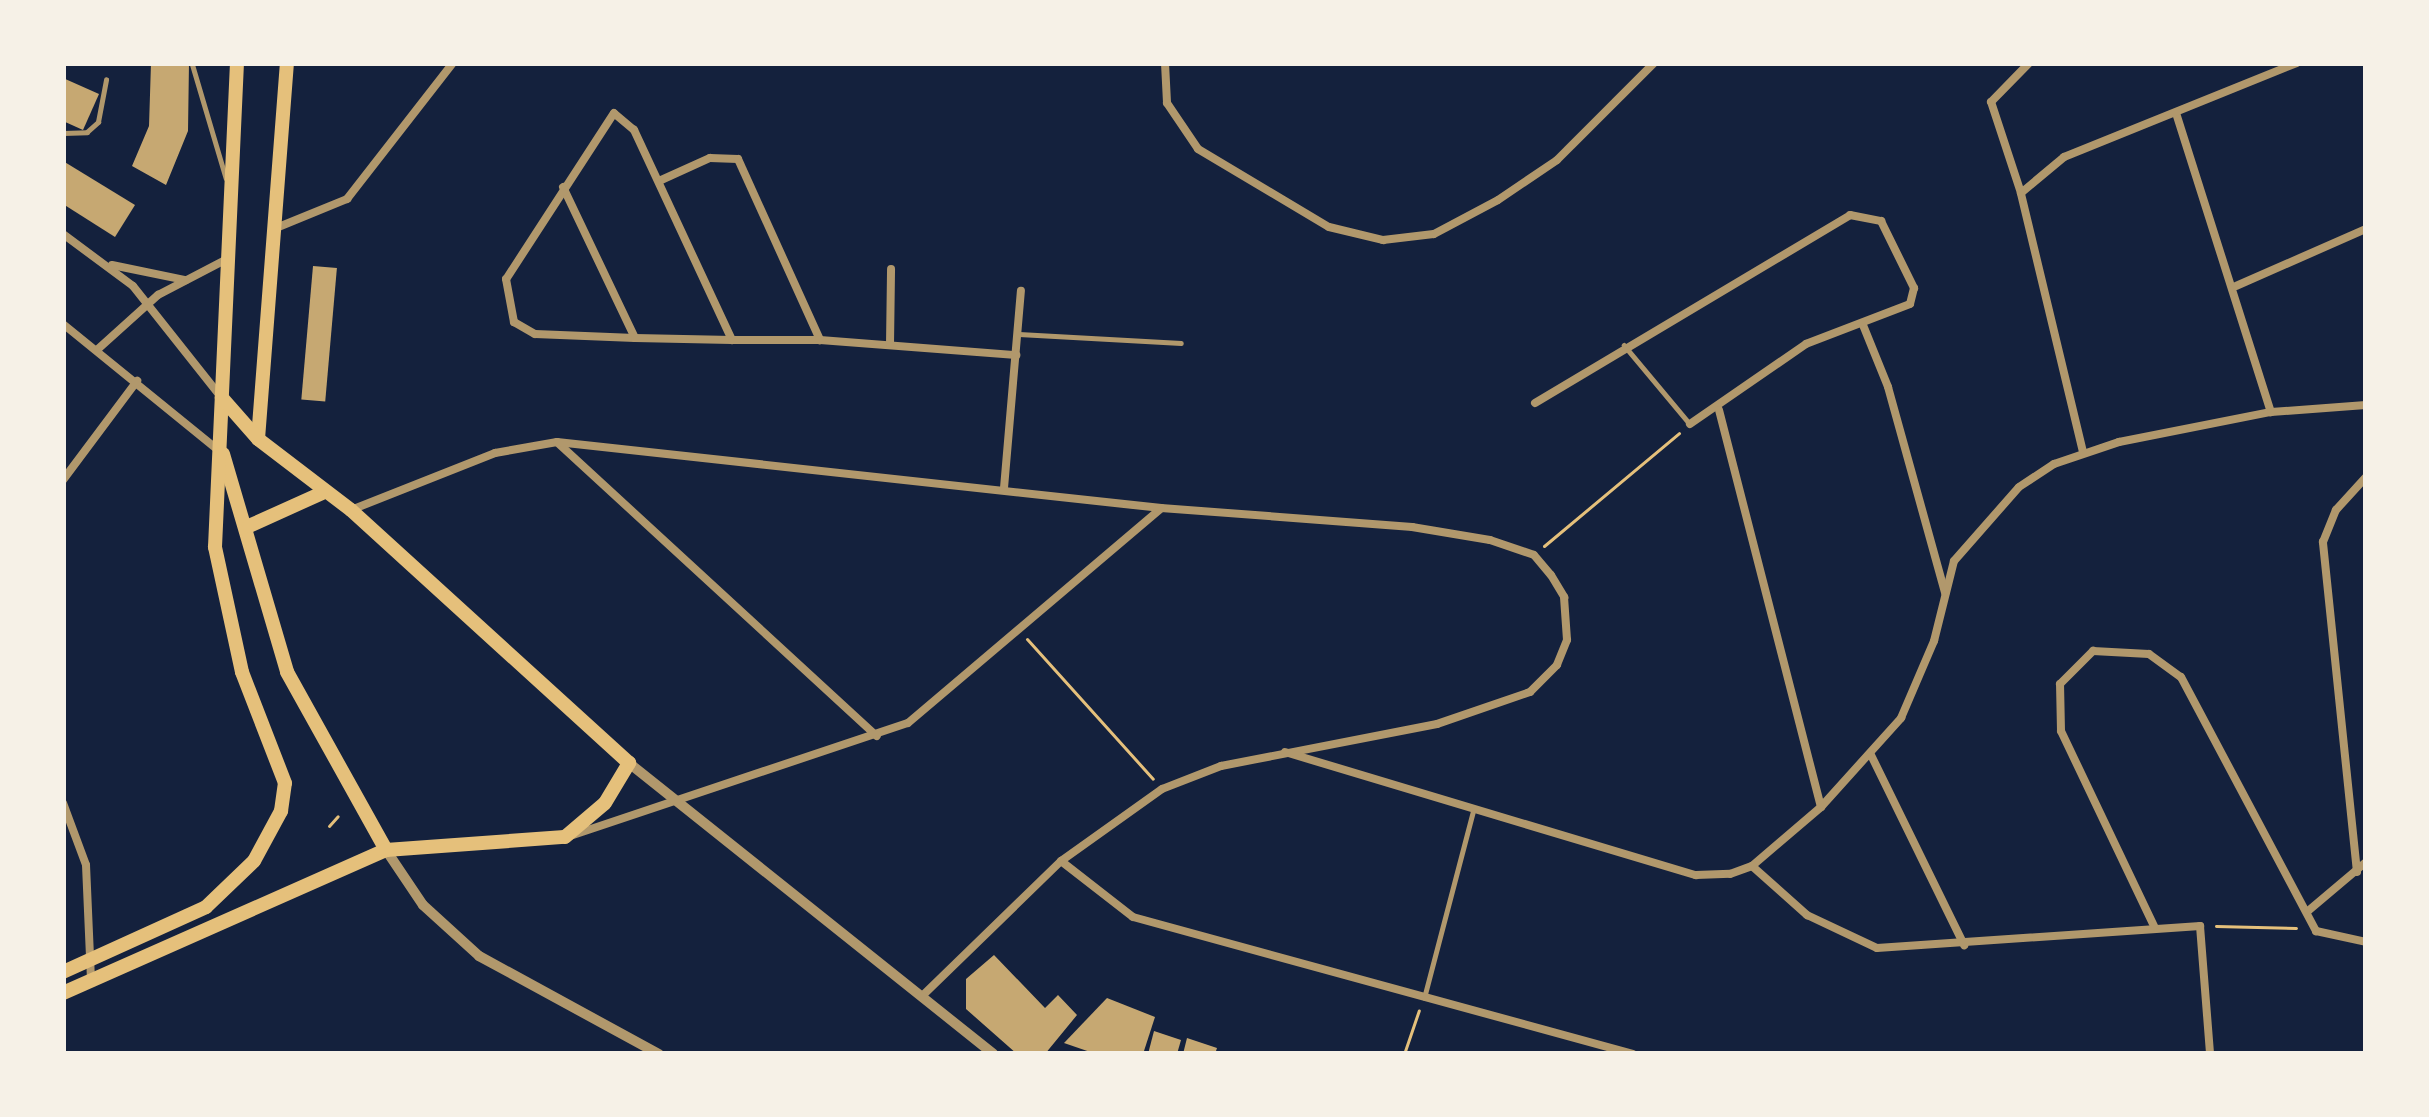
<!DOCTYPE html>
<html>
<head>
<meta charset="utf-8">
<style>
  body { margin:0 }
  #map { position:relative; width:2429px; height:1117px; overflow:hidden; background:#14213d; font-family:"Source Sans 3",sans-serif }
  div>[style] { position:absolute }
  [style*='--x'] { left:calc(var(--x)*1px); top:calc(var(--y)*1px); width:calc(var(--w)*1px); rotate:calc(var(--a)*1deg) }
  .building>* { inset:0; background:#c6a872; transform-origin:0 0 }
  .path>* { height:3px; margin:-1.5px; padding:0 1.5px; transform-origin:1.5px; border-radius:1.5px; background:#e5c07b }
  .service>* { height:4.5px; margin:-2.25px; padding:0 2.25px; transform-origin:2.25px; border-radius:2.25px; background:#b1986c }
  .minor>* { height:8px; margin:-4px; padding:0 4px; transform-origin:4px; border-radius:4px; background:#b1986c }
  .tertiary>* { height:10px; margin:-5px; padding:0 5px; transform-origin:5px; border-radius:5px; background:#b1986c }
  .primary>* { height:14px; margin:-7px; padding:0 7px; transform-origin:7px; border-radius:7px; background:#e5c07b }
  span { translate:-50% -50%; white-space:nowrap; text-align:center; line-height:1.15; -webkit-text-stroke:9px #f6f1e7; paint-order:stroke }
  .frame { position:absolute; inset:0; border:66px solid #f6f1e7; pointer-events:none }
</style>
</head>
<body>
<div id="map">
  <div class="building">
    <i style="clip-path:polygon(151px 63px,189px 63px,188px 131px,166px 185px,132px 166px,149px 126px)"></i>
    <i style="clip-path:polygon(63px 78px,99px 94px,83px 130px,63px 121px)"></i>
    <i style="clip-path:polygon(63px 161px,135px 205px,115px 237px,63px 204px)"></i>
    <i style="left:313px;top:266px;width:24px;height:134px;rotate:5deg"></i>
    <i style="clip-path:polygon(994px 955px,1045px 1008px,1058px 995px,1077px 1015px,1045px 1054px,1017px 1054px,966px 1009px,966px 979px)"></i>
    <i style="clip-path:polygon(1107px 998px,1155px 1017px,1143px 1054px,1096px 1054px,1064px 1043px)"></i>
    <i style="clip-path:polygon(1154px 1031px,1181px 1040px,1177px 1054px,1148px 1054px)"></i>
    <i style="clip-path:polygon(1187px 1038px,1217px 1048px,1215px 1054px,1183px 1054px)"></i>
  </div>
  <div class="path">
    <i style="--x:1544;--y:546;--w:176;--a:-39.9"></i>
    <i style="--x:1027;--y:639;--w:188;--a:48"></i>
    <i style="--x:329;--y:826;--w:13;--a:-48"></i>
    <i style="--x:2216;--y:926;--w:80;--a:1.4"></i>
    <i style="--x:1404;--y:1054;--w:46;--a:-71.2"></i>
  </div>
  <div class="service">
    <i style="--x:192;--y:63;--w:120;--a:73.5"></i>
    <i style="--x:63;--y:133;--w:24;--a:-2"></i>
    <i style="--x:87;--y:132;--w:15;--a:-42"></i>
    <i style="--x:98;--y:122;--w:43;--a:-79.2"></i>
    <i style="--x:1019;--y:334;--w:162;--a:3.2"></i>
    <i style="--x:1624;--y:345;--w:103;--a:50.1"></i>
    <i style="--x:1424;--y:998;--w:196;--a:-75.3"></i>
  </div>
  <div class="minor">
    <i style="--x:1165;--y:63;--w:40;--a:87.1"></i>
    <i style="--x:1167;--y:103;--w:55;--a:56"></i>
    <i style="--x:1198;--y:149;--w:152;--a:30.8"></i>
    <i style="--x:1329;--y:227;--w:56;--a:13.5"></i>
    <i style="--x:1383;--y:240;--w:51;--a:-6.7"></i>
    <i style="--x:1434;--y:234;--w:72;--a:-28"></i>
    <i style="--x:1498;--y:200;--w:71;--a:-34.1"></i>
    <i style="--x:1557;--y:160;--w:137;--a:-45"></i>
    <i style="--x:2176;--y:113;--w:314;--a:72.4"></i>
    <i style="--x:659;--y:181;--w:56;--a:-24.3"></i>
    <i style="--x:710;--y:158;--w:28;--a:2"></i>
    <i style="--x:738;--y:159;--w:199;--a:65.6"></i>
    <i style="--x:563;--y:187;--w:167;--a:64.5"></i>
    <i style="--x:2021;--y:193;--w:96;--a:-108.2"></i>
    <i style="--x:1991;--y:102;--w:54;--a:-45.7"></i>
    <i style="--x:276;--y:228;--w:77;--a:-22.2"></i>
    <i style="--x:347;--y:199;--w:172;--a:-52.1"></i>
    <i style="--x:63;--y:234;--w:87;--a:36.6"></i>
    <i style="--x:133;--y:286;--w:142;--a:51.6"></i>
    <i style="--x:112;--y:265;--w:75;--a:11.6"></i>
    <i style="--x:2236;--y:286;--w:142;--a:-23.7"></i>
    <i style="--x:63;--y:324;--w:198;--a:39.1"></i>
    <i style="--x:1863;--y:325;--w:67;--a:68"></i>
    <i style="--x:1888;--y:387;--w:214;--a:74.5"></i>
    <i style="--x:732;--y:340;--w:232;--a:-115"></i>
    <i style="--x:634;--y:130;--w:26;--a:-140"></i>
    <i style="--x:614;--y:113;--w:198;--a:123"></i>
    <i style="--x:506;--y:279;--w:44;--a:79.5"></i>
    <i style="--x:514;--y:322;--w:24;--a:30"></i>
    <i style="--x:535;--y:334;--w:100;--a:2.3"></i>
    <i style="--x:635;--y:338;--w:97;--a:1.2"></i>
    <i style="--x:732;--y:340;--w:88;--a:0"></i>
    <i style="--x:820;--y:340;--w:197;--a:4.4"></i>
    <i style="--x:890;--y:344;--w:75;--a:-89.2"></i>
    <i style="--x:98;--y:349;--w:81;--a:-42"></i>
    <i style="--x:158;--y:295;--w:80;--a:-27.5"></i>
    <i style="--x:1535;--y:403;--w:367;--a:-30.8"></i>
    <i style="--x:1850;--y:215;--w:32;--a:11"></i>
    <i style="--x:1881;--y:221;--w:75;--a:63.8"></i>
    <i style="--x:1914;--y:288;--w:16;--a:104"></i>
    <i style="--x:1910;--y:304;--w:111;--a:159"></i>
    <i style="--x:1806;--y:344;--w:141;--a:145.4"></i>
    <i style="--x:1719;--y:410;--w:410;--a:75.6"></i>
    <i style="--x:558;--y:443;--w:433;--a:42.6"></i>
    <i style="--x:2083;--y:452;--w:266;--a:-103.5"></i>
    <i style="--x:2021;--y:193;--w:56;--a:-39.9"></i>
    <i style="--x:2064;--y:157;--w:251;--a:-22"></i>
    <i style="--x:63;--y:480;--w:124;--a:-53.2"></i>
    <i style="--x:1004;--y:488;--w:198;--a:-85.1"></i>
    <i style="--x:351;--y:510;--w:155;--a:-21.6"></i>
    <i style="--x:495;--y:453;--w:63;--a:-10.1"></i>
    <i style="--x:557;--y:442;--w:608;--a:6.24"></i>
    <i style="--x:1161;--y:508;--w:252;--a:4.3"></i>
    <i style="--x:1412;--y:527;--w:79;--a:9.5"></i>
    <i style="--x:1490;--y:540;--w:46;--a:18.8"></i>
    <i style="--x:1534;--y:555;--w:26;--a:50"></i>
    <i style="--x:1551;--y:575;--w:26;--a:59"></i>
    <i style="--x:1564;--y:597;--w:43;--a:86"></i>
    <i style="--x:1567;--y:640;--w:27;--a:112"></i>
    <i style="--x:1557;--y:665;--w:38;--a:135"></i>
    <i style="--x:1530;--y:692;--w:98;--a:161"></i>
    <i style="--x:1437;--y:724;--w:220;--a:169"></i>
    <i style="--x:1221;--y:766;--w:63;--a:158.7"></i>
    <i style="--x:1162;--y:789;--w:124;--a:144.5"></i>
    <i style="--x:1061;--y:861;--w:191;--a:135.8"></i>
    <i style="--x:1285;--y:752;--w:429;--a:16.7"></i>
    <i style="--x:1696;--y:875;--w:34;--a:-2"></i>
    <i style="--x:1730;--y:874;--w:23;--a:-20"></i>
    <i style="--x:1752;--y:866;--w:91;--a:-40.5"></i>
    <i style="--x:1821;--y:807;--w:120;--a:-48"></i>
    <i style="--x:1901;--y:718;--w:84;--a:-66.8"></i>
    <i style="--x:1934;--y:641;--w:82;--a:-76"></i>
    <i style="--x:1954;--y:561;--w:98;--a:-48.7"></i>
    <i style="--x:2019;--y:487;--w:42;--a:-33.3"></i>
    <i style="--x:2054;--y:464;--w:69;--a:-18.7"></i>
    <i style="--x:2119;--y:442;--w:155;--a:-11.2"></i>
    <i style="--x:2271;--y:412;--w:95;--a:-4.2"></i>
    <i style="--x:1871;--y:755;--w:212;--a:63.9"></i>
    <i style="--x:63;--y:803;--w:66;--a:69.6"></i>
    <i style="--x:86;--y:865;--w:114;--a:87.5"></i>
    <i style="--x:570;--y:836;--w:356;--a:-18.5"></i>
    <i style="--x:908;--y:723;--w:331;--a:-40.3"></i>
    <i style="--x:1061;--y:861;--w:91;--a:37.9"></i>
    <i style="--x:1133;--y:917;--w:518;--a:15.32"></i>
    <i style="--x:1752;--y:866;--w:74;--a:41.7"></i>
    <i style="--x:1807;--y:915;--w:77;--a:25.2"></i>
    <i style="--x:1877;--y:948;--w:324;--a:-3.9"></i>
    <i style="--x:2200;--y:926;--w:128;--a:85.5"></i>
    <i style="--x:2357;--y:872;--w:332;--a:-95.9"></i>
    <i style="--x:2323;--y:542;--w:35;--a:-68"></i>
    <i style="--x:2336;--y:510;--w:45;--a:-47.7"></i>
    <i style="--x:2308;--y:911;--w:76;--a:-40.2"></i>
    <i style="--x:2154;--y:926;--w:216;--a:-115.5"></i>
    <i style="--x:2061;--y:731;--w:47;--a:-91.2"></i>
    <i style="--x:2060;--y:684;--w:47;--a:-45"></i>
    <i style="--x:2093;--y:651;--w:56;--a:3.1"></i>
    <i style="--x:2149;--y:654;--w:39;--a:36"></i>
    <i style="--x:2181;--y:677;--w:288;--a:62"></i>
    <i style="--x:2316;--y:931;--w:51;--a:12.4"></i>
  </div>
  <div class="tertiary">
    <i style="--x:629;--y:763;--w:466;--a:38.6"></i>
    <i style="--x:386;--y:850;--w:66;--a:56.1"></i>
    <i style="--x:423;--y:905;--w:76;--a:42.3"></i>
    <i style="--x:479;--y:956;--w:205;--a:28.6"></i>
  </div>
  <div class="primary">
    <i style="--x:258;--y:439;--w:377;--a:-85.6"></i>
    <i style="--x:223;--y:454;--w:227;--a:73.6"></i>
    <i style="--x:287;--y:672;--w:204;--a:60.9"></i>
    <i style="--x:249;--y:526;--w:80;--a:-24.3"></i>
    <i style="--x:63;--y:972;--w:157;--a:-24.4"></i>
    <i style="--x:206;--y:907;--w:66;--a:-43.8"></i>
    <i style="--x:254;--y:861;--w:57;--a:-61.6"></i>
    <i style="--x:281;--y:811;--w:28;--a:-82"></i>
    <i style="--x:285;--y:783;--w:119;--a:-111.2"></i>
    <i style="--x:242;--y:672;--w:128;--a:-102.2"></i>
    <i style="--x:215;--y:547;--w:484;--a:-87.4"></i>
    <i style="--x:63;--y:993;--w:353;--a:-23.9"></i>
    <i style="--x:386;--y:850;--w:179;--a:-4.2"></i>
    <i style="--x:565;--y:837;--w:52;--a:-40.4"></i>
    <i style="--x:605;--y:803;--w:47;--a:-59"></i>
    <i style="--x:629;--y:763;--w:376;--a:-137.7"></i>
    <i style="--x:351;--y:510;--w:117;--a:-142.6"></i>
    <i style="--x:258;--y:439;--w:55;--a:-131.3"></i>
  </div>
  <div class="frame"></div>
</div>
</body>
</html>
